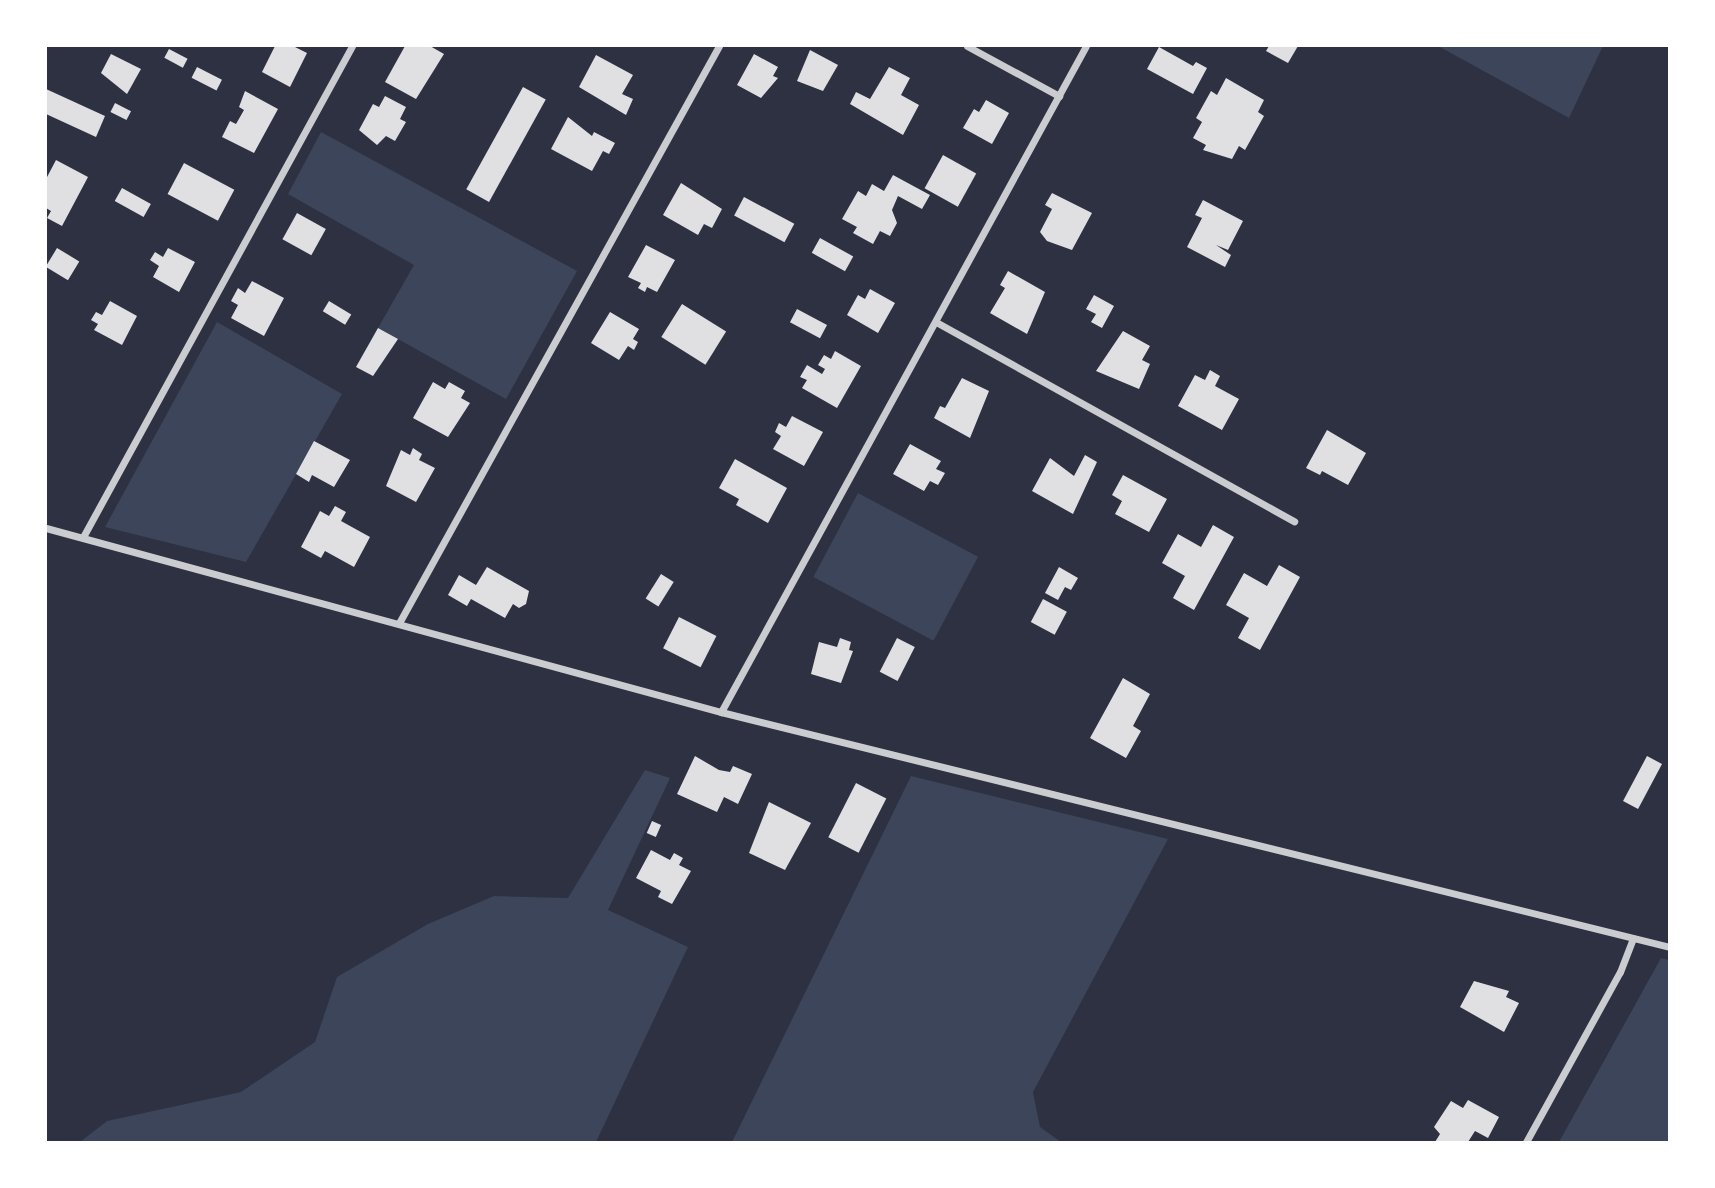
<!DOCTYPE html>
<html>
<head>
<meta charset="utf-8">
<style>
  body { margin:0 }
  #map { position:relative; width:1715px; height:1188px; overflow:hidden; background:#2d3142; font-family:"Exo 2",sans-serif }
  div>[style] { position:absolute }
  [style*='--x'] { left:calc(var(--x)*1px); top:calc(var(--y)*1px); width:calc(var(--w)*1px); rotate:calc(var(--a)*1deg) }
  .green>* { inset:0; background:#3c4559; transform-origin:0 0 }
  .building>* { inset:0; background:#e0e0e3; transform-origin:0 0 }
  .minor>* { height:7px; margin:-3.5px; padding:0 3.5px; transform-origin:3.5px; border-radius:3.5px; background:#caccd0 }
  span { translate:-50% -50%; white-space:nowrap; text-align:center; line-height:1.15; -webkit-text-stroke:5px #fff; paint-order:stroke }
  .frame { position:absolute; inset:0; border:47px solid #fff; pointer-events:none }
</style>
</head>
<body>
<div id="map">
  <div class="green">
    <i style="clip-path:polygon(1438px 46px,1603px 46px,1569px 118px)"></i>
    <i style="clip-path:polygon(321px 132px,577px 271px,506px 399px,378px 328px,414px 265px,288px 194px)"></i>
    <i style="clip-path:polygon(217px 322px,342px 394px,246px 562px,105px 527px)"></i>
    <i style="left:858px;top:493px;width:136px;height:95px;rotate:28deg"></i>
    <i style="clip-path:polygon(645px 770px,670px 778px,608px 910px,688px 947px,596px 1142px,80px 1142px,107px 1121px,241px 1092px,315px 1042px,337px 977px,428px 924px,494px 896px,568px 898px)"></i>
    <i style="clip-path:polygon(911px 776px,1168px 839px,1033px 1092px,1040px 1127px,1061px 1142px,732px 1142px)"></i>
    <i style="clip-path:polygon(1661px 958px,1669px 960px,1669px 1142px,1559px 1142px)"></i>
  </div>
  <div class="building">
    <i style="clip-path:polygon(275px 46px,293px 46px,307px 53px,290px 87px,262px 72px)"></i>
    <i style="clip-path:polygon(405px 46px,430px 46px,444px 54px,416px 99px,385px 82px)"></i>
    <i style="clip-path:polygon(1269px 46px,1298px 46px,1288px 63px,1266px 51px)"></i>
    <i style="clip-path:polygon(1159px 47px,1193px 66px,1196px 62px,1207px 68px,1193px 94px,1147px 69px)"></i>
    <i style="left:169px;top:49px;width:21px;height:10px;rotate:28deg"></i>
    <i style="clip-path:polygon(810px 50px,838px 65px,823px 91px,797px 81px)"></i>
    <i style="clip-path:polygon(111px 54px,141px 69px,127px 94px,101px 73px)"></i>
    <i style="clip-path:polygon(754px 54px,778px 67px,773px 76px,778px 78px,761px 98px,737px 85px)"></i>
    <i style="clip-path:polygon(596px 55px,633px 75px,622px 94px,633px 99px,626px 115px,579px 87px)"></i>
    <i style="left:197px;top:67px;width:28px;height:12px;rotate:27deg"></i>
    <i style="clip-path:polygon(889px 67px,910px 78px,901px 95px,919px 105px,903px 135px,850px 104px,856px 92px,870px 99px)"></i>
    <i style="clip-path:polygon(1226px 78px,1264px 100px,1258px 112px,1264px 116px,1245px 150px,1239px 146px,1232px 159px,1203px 150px,1206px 145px,1193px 138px,1202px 122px,1196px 118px,1211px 91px,1217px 95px)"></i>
    <i style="left:523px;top:87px;width:26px;height:117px;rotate:29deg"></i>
    <i style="clip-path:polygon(46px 89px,105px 116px,96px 137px,46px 114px)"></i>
    <i style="clip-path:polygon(245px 91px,278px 109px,254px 153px,222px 137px,230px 121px,236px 124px,244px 110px,239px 107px)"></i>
    <i style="clip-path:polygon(385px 96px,406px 107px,400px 119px,406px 122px,395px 141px,386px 136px,377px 145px,359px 130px,373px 104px,379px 107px)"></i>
    <i style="clip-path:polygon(986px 100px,1009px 113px,992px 144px,963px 128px,974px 109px,979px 112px)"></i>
    <i style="left:115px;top:103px;width:18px;height:10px;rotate:27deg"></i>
    <i style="clip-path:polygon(568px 117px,592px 136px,594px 132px,615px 143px,609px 154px,603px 151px,592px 171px,551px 149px)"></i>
    <i style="left:943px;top:155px;width:38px;height:38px;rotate:29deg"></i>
    <i style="clip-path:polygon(56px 160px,88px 177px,62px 226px,47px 218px,51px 211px,46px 208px,46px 179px)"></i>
    <i style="left:184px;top:163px;width:57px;height:35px;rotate:28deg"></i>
    <i style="clip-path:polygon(893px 175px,930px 195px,922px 209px,898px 196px,892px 210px,897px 223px,890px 236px,880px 231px,873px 244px,853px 233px,857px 227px,842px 219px,858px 191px,866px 196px,872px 184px,884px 191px)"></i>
    <i style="clip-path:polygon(681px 183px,722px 209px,712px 228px,704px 224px,698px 235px,663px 215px)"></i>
    <i style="left:122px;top:188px;width:33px;height:15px;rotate:29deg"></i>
    <i style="clip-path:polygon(1052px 193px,1092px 213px,1072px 250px,1047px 241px,1040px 232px,1052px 209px,1045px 205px)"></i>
    <i style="left:744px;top:197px;width:57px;height:21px;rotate:28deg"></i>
    <i style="clip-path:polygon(1203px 200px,1243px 221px,1228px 250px,1216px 245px,1231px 255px,1225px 267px,1187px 247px,1202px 218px,1195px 215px)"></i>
    <i style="left:297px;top:213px;width:33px;height:30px;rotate:29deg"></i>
    <i style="left:820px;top:238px;width:38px;height:17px;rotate:29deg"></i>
    <i style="clip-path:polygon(646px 245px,675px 260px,657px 292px,647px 287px,645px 292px,638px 288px,641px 283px,628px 277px)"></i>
    <i style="left:57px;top:248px;width:26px;height:22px;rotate:31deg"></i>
    <i style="clip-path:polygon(168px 248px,195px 262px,179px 292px,153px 277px,159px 266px,150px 260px,155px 252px,163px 257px)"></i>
    <i style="clip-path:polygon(1008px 271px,1045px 292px,1027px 334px,990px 313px,1005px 288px,1000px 285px)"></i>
    <i style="clip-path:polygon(252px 281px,284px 298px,264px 336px,231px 318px,238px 305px,231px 301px,238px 288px,245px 293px)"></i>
    <i style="clip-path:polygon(870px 289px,895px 303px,878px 333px,847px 315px,858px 295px,865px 299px)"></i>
    <i style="clip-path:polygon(1094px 295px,1114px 306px,1102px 328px,1091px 322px,1096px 314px,1086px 309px)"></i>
    <i style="clip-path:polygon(110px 301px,137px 316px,122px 345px,94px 330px,98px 324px,91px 320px,96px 312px,102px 315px)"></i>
    <i style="left:329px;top:301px;width:26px;height:12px;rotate:31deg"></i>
    <i style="left:682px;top:304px;width:52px;height:39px;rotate:32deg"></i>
    <i style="left:797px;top:309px;width:34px;height:15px;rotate:28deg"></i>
    <i style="clip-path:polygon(610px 312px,639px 329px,633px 339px,638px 342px,634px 350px,628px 346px,619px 360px,591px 343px)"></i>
    <i style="clip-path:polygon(378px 328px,398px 339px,373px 376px,356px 367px)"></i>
    <i style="clip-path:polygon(1123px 331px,1150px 346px,1142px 360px,1150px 364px,1139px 389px,1096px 371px)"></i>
    <i style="clip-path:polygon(835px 351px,861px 366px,837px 408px,802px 388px,807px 380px,800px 377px,807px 365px,822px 374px,825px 369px,818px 365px,824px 355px,831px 359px)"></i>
    <i style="clip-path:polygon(1210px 370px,1220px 376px,1215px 386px,1239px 399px,1222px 430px,1178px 406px,1195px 375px,1205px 380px)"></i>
    <i style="clip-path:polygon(962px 378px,989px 391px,970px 438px,934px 418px,940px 406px,945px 408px)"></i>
    <i style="clip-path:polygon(433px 382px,445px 389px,449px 382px,465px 391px,461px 398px,470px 403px,448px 437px,413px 418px)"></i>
    <i style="clip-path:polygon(792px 416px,823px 432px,804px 466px,773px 449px,781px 436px,775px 432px,779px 423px,786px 427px)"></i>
    <i style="clip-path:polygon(1327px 430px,1366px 453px,1348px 485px,1322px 471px,1320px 475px,1306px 468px)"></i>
    <i style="clip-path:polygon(314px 441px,350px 460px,334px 487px,312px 475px,309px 482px,296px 474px)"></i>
    <i style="clip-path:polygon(910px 444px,941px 461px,936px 469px,945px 473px,938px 485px,930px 481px,924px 491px,893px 474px)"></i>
    <i style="clip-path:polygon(413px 448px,422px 454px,419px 460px,435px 468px,416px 502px,386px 486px,401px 450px,410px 455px)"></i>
    <i style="clip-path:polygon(1085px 455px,1097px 462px,1073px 514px,1032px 491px,1050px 458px,1074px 476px)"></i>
    <i style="clip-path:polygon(735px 459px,787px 488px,768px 523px,736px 505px,739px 499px,719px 488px)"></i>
    <i style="clip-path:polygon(1123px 475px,1167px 499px,1149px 532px,1115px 514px,1122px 501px,1112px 495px)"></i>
    <i style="clip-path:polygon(335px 506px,346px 512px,341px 521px,370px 537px,354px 567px,325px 551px,321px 558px,301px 547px,320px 511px,329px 516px)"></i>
    <i style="clip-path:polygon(1213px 525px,1234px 537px,1194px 610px,1173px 598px,1185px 576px,1162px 563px,1178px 534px,1201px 547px)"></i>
    <i style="clip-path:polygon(1279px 565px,1300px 577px,1260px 650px,1238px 638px,1249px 618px,1226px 605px,1244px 573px,1267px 586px)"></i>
    <i style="clip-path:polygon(487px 567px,529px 591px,526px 604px,519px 608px,513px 604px,505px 618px,471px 599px,467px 606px,448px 595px,459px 575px,476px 585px)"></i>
    <i style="clip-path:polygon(1059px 567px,1078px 578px,1071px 590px,1065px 587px,1058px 600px,1045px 593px)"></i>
    <i style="left:661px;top:574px;width:15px;height:29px;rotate:32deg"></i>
    <i style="left:1043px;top:599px;width:27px;height:26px;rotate:28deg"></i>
    <i style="left:679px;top:617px;width:42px;height:35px;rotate:27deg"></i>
    <i style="clip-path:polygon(840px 638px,851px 642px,849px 650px,853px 651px,841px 683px,811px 674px,819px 642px,837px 647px)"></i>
    <i style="left:897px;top:638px;width:20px;height:38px;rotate:27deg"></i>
    <i style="clip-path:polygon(1123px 678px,1150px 694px,1133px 726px,1141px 731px,1126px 758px,1090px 738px)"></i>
    <i style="clip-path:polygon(695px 756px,719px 770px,730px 772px,733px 766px,752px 774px,738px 804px,724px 797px,717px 812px,677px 794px)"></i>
    <i style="left:1647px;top:756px;width:17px;height:51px;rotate:28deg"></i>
    <i style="left:856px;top:783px;width:34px;height:61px;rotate:27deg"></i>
    <i style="clip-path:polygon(769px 802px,811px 823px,785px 870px,749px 853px)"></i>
    <i style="left:652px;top:821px;width:10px;height:13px;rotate:24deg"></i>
    <i style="clip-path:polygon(651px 850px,670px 860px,674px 853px,683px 858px,679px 865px,691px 871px,672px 904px,658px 897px,661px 891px,636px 878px)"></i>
    <i style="clip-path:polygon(1474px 981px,1509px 991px,1506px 997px,1519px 1003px,1504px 1032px,1460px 1007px)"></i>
    <i style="clip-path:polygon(1468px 1100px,1499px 1117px,1488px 1138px,1475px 1131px,1468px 1142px,1435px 1142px,1440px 1134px,1434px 1127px,1451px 1101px,1463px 1108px)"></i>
  </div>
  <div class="minor">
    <i style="--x:967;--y:46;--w:105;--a:28.5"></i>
    <i style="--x:936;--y:322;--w:410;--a:29.1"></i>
    <i style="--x:46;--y:528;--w:700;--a:15.25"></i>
    <i style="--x:721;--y:712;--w:978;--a:13.91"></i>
    <i style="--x:83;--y:537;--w:560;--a:-61.28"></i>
    <i style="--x:399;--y:623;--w:660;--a:-60.99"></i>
    <i style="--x:721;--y:712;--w:759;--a:-61.28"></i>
    <i style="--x:1526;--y:1142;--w:194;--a:-61.1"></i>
    <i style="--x:1620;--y:972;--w:36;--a:-69"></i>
  </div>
  <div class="frame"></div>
</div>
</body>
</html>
